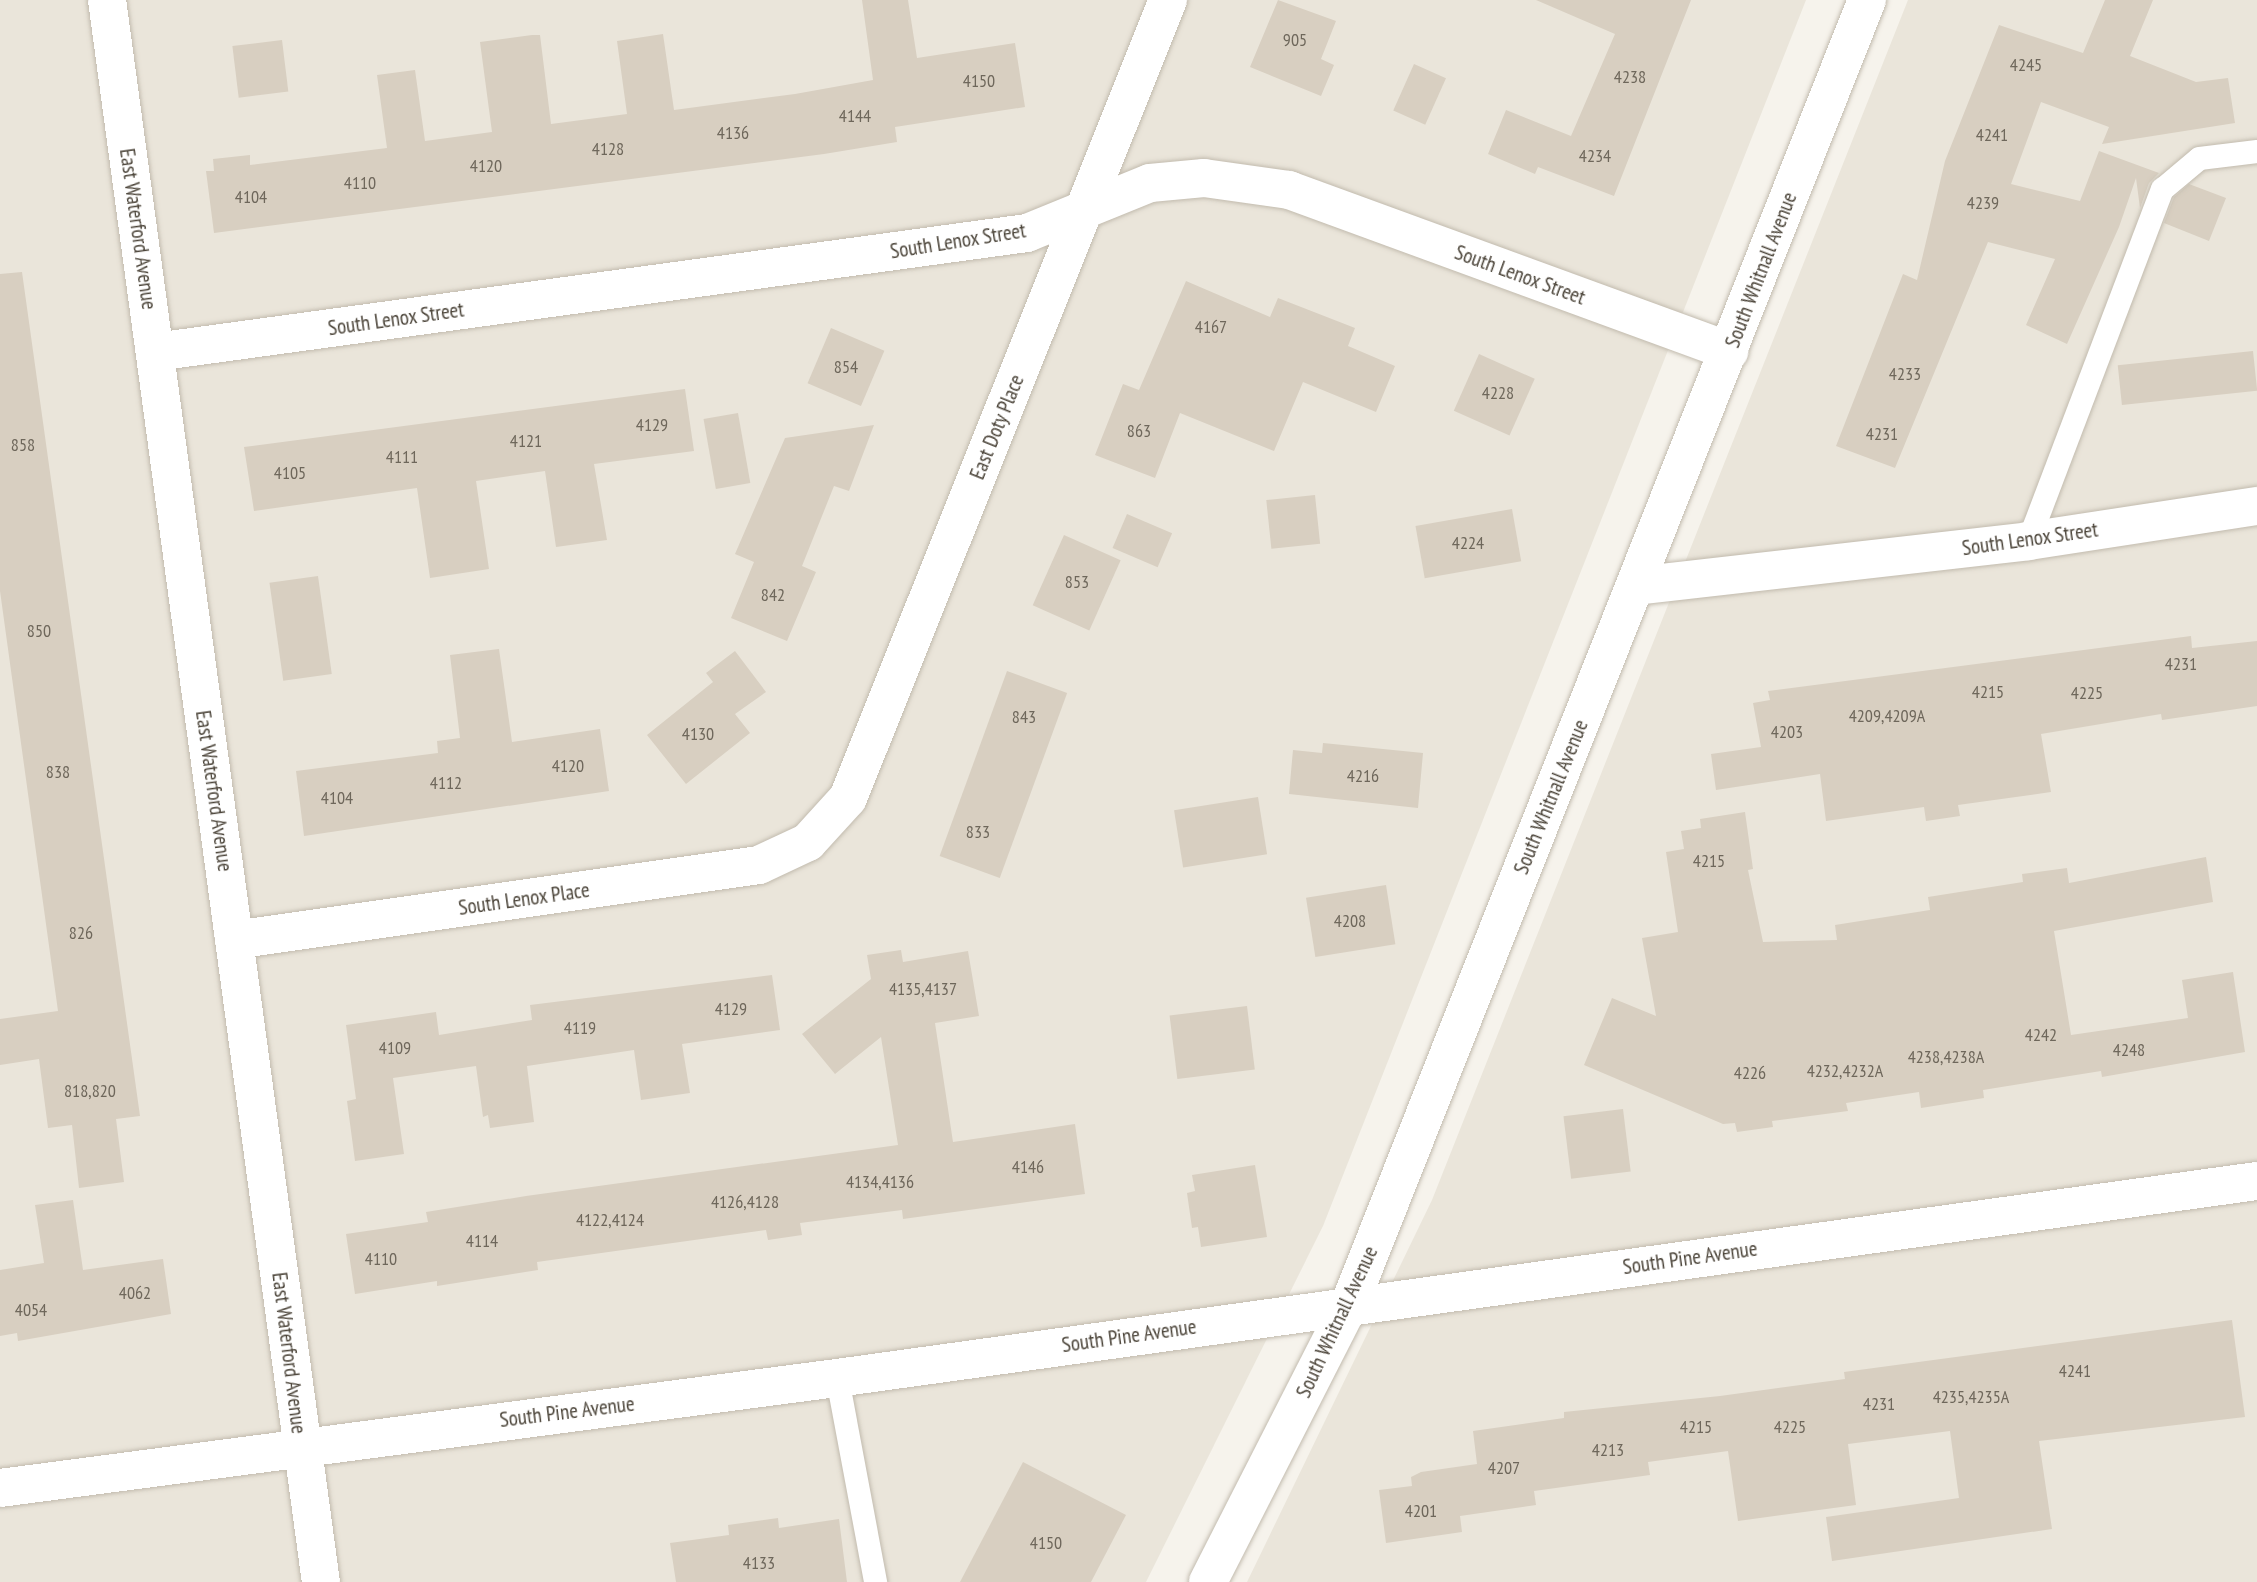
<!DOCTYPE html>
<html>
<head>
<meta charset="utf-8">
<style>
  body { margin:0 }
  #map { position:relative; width:2257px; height:1582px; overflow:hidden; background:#f6f3ec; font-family:"PT Sans Narrow",sans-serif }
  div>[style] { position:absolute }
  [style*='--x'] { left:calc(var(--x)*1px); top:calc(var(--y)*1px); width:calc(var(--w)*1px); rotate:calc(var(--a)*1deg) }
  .residential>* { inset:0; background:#eae5da }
  .building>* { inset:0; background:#d8cfc1; transform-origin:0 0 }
  .roads { filter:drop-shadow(0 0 2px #c2bbae) drop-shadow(0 0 2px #c2bbae) }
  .service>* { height:23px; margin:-11.5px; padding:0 11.5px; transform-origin:11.5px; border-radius:11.5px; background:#fff }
  .minor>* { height:38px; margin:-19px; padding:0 19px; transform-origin:19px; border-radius:19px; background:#fff }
  .tertiary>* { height:38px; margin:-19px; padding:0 19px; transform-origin:19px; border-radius:19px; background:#fff }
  span { translate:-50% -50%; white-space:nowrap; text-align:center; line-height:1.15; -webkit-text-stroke:5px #fff; paint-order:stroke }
  .number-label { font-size:18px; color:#6e675b }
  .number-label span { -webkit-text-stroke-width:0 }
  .street-label { font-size:21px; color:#4b4439 }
</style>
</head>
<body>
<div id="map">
  <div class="residential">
    <i style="clip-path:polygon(0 0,1806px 0,1323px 1226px,1146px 1582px,0 1582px)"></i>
    <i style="clip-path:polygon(1908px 0,2257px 0,2257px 1582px,1247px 1582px,1432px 1200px)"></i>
  </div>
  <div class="building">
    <i style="clip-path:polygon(862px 0,908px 0,917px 58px,1015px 43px,1025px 107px,895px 127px,897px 142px,824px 154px,214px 233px,206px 171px,214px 171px,213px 159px,250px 155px,250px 165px,387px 148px,377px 75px,415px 70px,425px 141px,492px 132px,480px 42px,532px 35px,540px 35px,551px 124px,627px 114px,617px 41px,663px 34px,674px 110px,795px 94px,873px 80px)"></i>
    <i style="clip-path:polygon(1278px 0,1336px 21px,1321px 59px,1334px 65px,1321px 96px,1250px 67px)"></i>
    <i style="clip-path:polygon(1536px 0,1691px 0,1614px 196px,1538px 167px,1535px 174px,1488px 154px,1506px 110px,1571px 136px,1615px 34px)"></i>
    <i style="clip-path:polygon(2105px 0,2153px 0,2130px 56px,2196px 82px,2228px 78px,2235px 123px,2102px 144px,2109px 127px,2041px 102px,2011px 184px,2080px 201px,2099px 151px,2159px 173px,2149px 183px,2140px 208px,2136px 178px,2119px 227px,2067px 344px,2026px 325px,2055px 259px,1988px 242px,1895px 468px,1836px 446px,1903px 274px,1917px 280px,1945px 161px,1999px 25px,2083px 53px)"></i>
    <i style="left:282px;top:40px;width:52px;height:50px;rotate:83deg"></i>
    <i style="left:1414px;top:64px;width:35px;height:51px;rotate:24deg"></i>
    <i style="clip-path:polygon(2189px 184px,2226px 198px,2209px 241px,2164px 223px,2174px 197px)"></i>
    <i style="clip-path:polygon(22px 272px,140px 1116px,116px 1119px,124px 1182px,79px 1188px,72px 1125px,48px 1128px,39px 1059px,0 1065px,0 1019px,58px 1011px,0 591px,0 274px)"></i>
    <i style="clip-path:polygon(1186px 281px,1270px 317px,1278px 298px,1355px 328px,1348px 346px,1395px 366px,1376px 412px,1303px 382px,1274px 451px,1180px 413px,1155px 478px,1095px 455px,1123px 384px,1139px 390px)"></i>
    <i style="left:831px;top:328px;width:58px;height:60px;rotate:23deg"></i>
    <i style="left:2253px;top:351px;width:40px;height:136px;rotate:84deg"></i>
    <i style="left:1479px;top:354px;width:61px;height:62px;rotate:24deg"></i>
    <i style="clip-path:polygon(685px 389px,694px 451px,594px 464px,607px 540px,556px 547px,545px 471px,476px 481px,489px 569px,430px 578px,417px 488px,254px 511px,244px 447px)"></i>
    <i style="left:738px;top:413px;width:71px;height:35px;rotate:80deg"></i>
    <i style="clip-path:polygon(874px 425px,849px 491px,834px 486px,802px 566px,816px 572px,787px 641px,731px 618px,754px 562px,735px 554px,785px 438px)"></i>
    <i style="left:1315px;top:495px;width:49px;height:49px;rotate:84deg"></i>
    <i style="left:1512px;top:509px;width:53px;height:98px;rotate:80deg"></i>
    <i style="left:1127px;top:514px;width:49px;height:37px;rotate:23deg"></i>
    <i style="left:1064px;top:535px;width:62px;height:77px;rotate:24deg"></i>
    <i style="left:318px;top:576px;width:99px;height:49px;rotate:82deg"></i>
    <i style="clip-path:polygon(2191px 636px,2192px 648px,2257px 641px,2257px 706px,2162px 720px,2161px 714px,2041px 734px,2051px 792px,1958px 805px,1960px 816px,1926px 821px,1924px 807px,1826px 821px,1820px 774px,1716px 790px,1711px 754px,1761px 747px,1753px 703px,1770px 700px,1768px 691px)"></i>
    <i style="clip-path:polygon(499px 649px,512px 742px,600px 729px,609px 791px,304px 836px,296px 771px,438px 753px,437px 741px,460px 738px,450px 655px)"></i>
    <i style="clip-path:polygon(735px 651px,766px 692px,735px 714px,750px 733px,686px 784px,647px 735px,713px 682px,706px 673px)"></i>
    <i style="left:1007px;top:671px;width:64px;height:197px;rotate:20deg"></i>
    <i style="clip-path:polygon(1323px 743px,1423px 753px,1418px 808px,1289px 794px,1293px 750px,1322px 753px)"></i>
    <i style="left:1258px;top:797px;width:58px;height:85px;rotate:81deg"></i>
    <i style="clip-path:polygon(1745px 812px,1753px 869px,1748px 870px,1763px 942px,1837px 940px,1835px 925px,1930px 910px,1928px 897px,2023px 882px,2022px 874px,2067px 868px,2069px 883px,2206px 857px,2213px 902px,2054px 931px,2071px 1035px,2188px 1018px,2182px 980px,2233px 972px,2245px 1052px,2102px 1077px,2101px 1071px,1983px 1090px,1984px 1098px,1921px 1108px,1919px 1092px,1846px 1103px,1848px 1111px,1772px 1121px,1773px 1127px,1737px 1132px,1735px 1123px,1723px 1124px,1584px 1065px,1612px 998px,1656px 1016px,1642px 938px,1678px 932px,1666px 852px,1684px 849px,1681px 831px,1701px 828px,1700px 819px)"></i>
    <i style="left:1386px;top:885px;width:60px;height:81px;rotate:81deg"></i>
    <i style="clip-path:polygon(901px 950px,903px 962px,968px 951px,979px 1016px,935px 1023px,953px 1142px,1075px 1124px,1085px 1194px,903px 1219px,902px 1210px,800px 1223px,802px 1235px,768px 1240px,766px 1230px,537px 1262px,538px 1270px,437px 1286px,437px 1281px,355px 1294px,346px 1234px,428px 1222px,426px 1212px,526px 1196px,898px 1145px,881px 1037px,835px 1074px,802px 1034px,871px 979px,867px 955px)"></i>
    <i style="clip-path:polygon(772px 975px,780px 1030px,682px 1044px,690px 1093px,641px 1100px,634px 1050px,527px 1066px,534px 1122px,490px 1128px,488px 1115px,483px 1117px,476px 1066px,393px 1078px,404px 1154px,355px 1161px,347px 1101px,356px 1099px,346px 1025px,436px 1012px,439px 1035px,532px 1020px,530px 1005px)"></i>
    <i style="left:1247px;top:1006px;width:64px;height:78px;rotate:83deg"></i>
    <i style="left:1623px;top:1109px;width:63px;height:60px;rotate:83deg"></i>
    <i style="clip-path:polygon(1255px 1165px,1267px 1237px,1201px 1247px,1198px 1227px,1192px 1228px,1187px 1193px,1195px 1191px,1192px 1175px)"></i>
    <i style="clip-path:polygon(73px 1200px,83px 1270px,163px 1259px,171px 1314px,18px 1341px,17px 1333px,0 1336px,0 1270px,44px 1263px,35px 1205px)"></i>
    <i style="clip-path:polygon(2232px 1320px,2245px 1417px,2039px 1441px,2052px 1529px,1832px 1561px,1826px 1517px,1959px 1498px,1950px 1431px,1848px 1444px,1856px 1505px,1738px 1521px,1728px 1451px,1648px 1462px,1650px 1475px,1534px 1491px,1536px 1505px,1460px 1516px,1462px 1532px,1386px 1543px,1379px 1490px,1412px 1486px,1411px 1477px,1421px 1472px,1477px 1464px,1473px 1431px,1564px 1418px,1564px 1412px,1720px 1396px,1845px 1379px,1844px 1372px)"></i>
    <i style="clip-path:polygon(1023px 1462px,1126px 1515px,1091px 1582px,960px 1582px)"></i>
    <i style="clip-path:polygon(778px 1518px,779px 1528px,839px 1519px,847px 1582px,676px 1582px,670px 1543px,729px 1535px,728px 1525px)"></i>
  </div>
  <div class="roads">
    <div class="service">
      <i style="--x:2028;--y:541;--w:377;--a:-69.2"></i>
      <i style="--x:2162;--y:189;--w:48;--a:-40"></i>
      <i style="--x:2199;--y:158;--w:58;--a:-6.9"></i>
      <i style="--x:837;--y:1378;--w:208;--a:79.4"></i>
    </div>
    <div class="minor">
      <i style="--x:107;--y:0;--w:1596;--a:82.3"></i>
      <i style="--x:155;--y:352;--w:880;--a:-7.77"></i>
      <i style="--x:1027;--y:233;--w:133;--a:-22.1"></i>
      <i style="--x:1150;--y:183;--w:54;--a:-5.3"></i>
      <i style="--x:1204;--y:178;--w:86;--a:8"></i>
      <i style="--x:1289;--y:190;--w:469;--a:20.1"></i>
      <i style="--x:1635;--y:586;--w:396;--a:-6.5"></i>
      <i style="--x:2028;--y:541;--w:232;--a:-8.7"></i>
      <i style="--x:234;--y:940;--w:530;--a:-8.13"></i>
      <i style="--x:759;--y:865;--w:54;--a:-25.1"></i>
      <i style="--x:808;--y:842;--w:59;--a:-47.7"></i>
      <i style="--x:848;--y:798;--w:860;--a:-68.15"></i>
      <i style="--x:0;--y:1488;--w:844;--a:-7.49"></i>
      <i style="--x:837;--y:1378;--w:1434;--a:-7.9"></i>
    </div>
    <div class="tertiary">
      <i style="--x:1208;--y:1582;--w:313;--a:-63"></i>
      <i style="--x:1350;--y:1303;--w:1402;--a:-68.36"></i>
    </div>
  </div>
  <div class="number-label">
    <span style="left:1295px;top:40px">905</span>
    <span style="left:2026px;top:65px">4245</span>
    <span style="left:1630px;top:77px">4238</span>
    <span style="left:979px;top:81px">4150</span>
    <span style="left:855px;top:116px">4144</span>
    <span style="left:733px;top:133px">4136</span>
    <span style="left:1992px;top:135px">4241</span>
    <span style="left:608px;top:149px">4128</span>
    <span style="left:1595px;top:156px">4234</span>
    <span style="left:486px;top:166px">4120</span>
    <span style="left:360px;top:183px">4110</span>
    <span style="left:251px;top:197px">4104</span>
    <span style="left:1983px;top:203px">4239</span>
    <span style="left:1211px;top:327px">4167</span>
    <span style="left:846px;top:367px">854</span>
    <span style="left:1905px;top:374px">4233</span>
    <span style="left:1498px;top:393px">4228</span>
    <span style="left:652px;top:425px">4129</span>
    <span style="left:1139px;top:431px">863</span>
    <span style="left:1882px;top:434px">4231</span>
    <span style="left:526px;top:441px">4121</span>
    <span style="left:23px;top:445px">858</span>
    <span style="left:402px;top:457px">4111</span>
    <span style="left:290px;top:473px">4105</span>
    <span style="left:1468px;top:543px">4224</span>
    <span style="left:1077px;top:582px">853</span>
    <span style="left:773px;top:595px">842</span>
    <span style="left:39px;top:631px">850</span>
    <span style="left:2181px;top:664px">4231</span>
    <span style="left:1988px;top:692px">4215</span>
    <span style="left:2087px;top:693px">4225</span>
    <span style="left:1887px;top:716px">4209,4209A</span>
    <span style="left:1024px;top:717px">843</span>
    <span style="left:1787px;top:732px">4203</span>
    <span style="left:698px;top:734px">4130</span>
    <span style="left:568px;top:766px">4120</span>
    <span style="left:58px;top:772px">838</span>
    <span style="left:1363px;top:776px">4216</span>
    <span style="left:446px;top:783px">4112</span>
    <span style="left:337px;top:798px">4104</span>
    <span style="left:978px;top:832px">833</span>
    <span style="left:1709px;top:861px">4215</span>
    <span style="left:1350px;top:921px">4208</span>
    <span style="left:81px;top:933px">826</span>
    <span style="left:923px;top:989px">4135,4137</span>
    <span style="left:731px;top:1009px">4129</span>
    <span style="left:580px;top:1028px">4119</span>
    <span style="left:2041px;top:1035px">4242</span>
    <span style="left:395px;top:1048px">4109</span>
    <span style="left:2129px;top:1050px">4248</span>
    <span style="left:1946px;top:1057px">4238,4238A</span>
    <span style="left:1845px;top:1071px">4232,4232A</span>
    <span style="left:1750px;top:1073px">4226</span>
    <span style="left:90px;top:1091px">818,820</span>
    <span style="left:1028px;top:1167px">4146</span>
    <span style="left:880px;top:1182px">4134,4136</span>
    <span style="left:745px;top:1202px">4126,4128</span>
    <span style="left:610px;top:1220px">4122,4124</span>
    <span style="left:482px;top:1241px">4114</span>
    <span style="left:381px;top:1259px">4110</span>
    <span style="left:135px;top:1293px">4062</span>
    <span style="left:31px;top:1310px">4054</span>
    <span style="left:2075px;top:1371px">4241</span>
    <span style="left:1971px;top:1397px">4235,4235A</span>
    <span style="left:1879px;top:1404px">4231</span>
    <span style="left:1696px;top:1427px">4215</span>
    <span style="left:1790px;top:1427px">4225</span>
    <span style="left:1608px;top:1450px">4213</span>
    <span style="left:1504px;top:1468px">4207</span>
    <span style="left:1421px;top:1511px">4201</span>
    <span style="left:1046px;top:1543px">4150</span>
    <span style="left:759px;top:1563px">4133</span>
  </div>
  <div class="street-label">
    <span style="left:138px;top:229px;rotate:82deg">East Waterford Avenue</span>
    <span style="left:958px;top:241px;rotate:-9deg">South Lenox Street</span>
    <span style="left:1761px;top:270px;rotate:-69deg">South Whitnall Avenue</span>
    <span style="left:1520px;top:275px;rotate:20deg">South Lenox Street</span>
    <span style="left:396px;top:319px;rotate:-8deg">South Lenox Street</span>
    <span style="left:997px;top:427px;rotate:-68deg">East Doty Place</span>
    <span style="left:2030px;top:539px;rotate:-8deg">South Lenox Street</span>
    <span style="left:214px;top:791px;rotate:82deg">East Waterford Avenue</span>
    <span style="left:1551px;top:797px;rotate:-68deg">South Whitnall Avenue</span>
    <span style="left:524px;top:899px;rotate:-8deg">South Lenox Place</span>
    <span style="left:1690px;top:1258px;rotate:-8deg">South Pine Avenue</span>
    <span style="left:1337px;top:1322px;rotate:-65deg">South Whitnall Avenue</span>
    <span style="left:1129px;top:1336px;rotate:-8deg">South Pine Avenue</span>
    <span style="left:289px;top:1353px;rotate:83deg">East Waterford Avenue</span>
    <span style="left:567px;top:1412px;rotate:-7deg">South Pine Avenue</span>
  </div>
</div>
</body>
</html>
